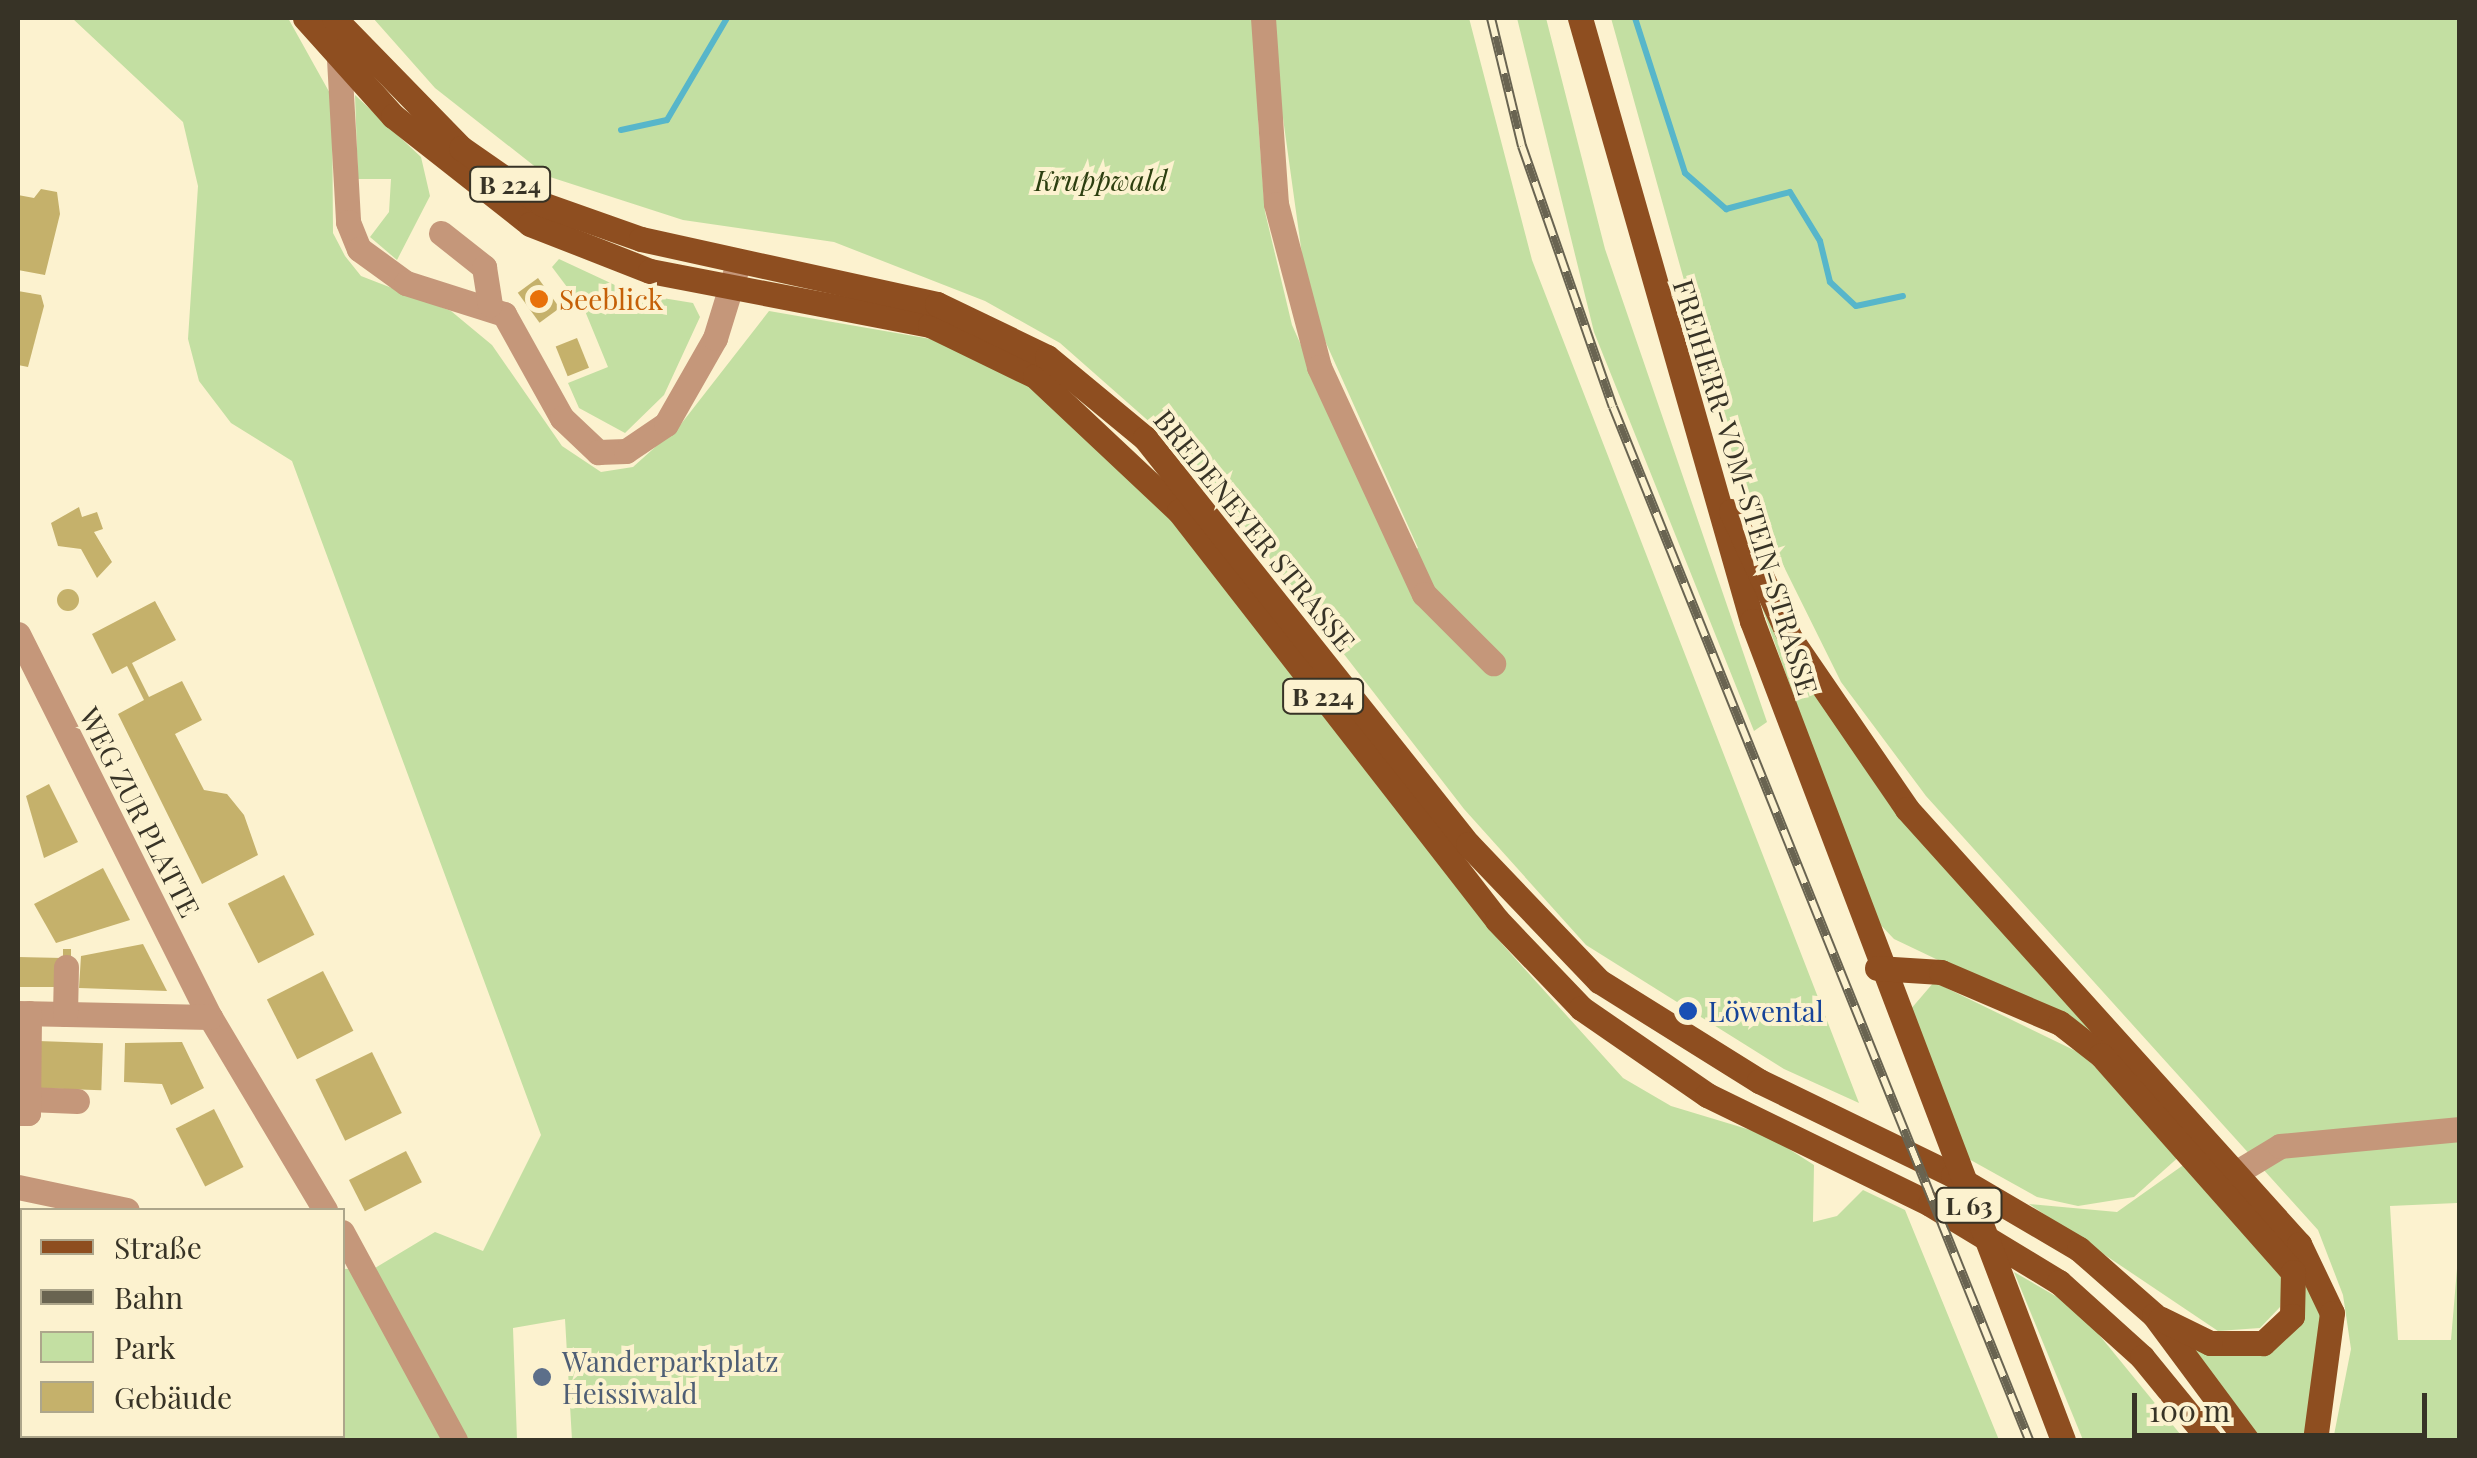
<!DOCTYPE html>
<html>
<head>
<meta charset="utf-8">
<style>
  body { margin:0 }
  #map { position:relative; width:2477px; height:1458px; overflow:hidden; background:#fcf2cf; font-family:"Playfair Display",serif }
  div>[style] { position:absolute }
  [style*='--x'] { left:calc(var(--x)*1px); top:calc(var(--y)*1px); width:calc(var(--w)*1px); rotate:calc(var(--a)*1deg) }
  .green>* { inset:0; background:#c3dfa2 }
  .stream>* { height:6px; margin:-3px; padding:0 3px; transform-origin:3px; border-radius:3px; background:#57b6ca }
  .building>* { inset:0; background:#c5b16b; transform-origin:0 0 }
  .round { border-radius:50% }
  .minor>* { height:25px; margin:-12.5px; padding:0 12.5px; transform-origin:12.5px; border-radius:12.5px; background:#c5977a }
  .major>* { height:25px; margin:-12.5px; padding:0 12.5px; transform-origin:12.5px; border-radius:12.5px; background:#8e4e20 }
  .rail>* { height:10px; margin-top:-5px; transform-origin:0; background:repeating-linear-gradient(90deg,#fcf2cf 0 19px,#696451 0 38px); box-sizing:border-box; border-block:2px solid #696451 }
  .dots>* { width:28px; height:28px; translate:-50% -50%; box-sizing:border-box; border:5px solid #fcf2cf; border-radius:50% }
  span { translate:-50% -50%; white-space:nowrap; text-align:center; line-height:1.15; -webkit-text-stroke:8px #fcf2cf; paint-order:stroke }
  .shield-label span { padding:2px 8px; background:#fcf2cf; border:2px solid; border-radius:8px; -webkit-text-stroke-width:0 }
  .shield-label { font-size:25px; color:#373326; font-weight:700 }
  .park-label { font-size:28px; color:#2c3e0f; font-style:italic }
  .food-label { font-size:28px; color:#c56008 }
  .left { translate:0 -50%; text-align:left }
  .street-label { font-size:28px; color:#373326 }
  .transit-label { font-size:28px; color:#164399 }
  .service-label { font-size:28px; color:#4e5e75 }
  .frame { position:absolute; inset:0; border:20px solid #373326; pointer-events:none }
  .legend { position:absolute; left:20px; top:1208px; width:325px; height:230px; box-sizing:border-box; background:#fcf2cf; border:2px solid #ada68b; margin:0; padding:12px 18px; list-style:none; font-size:30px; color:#373326 }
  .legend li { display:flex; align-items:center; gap:20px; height:50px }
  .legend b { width:50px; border:2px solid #ada68b }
  .scale { position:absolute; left:2132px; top:1393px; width:295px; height:45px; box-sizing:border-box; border:5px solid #373326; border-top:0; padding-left:12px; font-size:30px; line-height:35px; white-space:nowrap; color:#373326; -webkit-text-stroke:8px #fcf2cf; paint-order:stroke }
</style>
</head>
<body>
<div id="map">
  <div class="green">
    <i style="clip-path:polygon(72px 18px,288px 18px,332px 97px,333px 233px,345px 256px,361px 276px,451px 311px,492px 345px,562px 446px,601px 472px,633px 467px,681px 424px,769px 311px,931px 339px,1000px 367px,1078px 417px,1169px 515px,1503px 945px,1623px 1078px,1671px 1106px,1767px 1135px,1814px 1165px,1813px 1222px,1837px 1216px,1863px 1190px,1905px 1210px,1999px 1440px,572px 1440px,565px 1319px,513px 1328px,517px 1440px,238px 1440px,342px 1436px,343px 1269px,375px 1268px,435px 1232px,483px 1251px,541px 1135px,292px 461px,231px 423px,199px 381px,188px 339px,198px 186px,183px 122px)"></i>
    <i style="clip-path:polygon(evenodd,373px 18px,1469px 18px,1532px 260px,1859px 1103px,1784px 1069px,1586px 945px,1464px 809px,1195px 462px,1060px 343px,985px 301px,834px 242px,683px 220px,547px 176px,435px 88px,373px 18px,1283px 118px,1309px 305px,1418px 548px,1397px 559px,1292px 325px,1265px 212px,1258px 120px,1283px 118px)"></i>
    <i style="clip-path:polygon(1517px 18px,1546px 18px,1605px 249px,1767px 722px,1754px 731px,1594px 332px)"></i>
    <i style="clip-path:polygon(1611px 18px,2459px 18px,2457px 1203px,2390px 1206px,2398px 1340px,2451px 1340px,2459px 1245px,2459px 1440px,2333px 1440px,2351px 1349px,2343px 1295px,2318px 1230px,1926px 796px,1841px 682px,1738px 474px)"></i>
    <i style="clip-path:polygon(355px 95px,421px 157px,430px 196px,397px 260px,370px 237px,389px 212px,391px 179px,358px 179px)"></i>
    <i style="clip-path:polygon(559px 259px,632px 293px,693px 303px,700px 317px,664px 395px,625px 433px,579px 408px,568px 383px,608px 367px,585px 311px,552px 267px)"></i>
    <i style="clip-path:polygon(1760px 602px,1881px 792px,2104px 1039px,1894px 939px,1873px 917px)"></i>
    <i style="clip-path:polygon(1934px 982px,2082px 1054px,2182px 1154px,2134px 1197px,2078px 1206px,2037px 1197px,1967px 1158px,1910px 1010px)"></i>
    <i style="clip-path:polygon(2189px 1161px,2284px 1280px,2280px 1307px,2260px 1328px,2218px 1331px,2029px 1204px,2117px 1212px)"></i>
    <i style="clip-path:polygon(2014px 1272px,2078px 1309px,2185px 1440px,2083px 1440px)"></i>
    <i style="clip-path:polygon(2304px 1282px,2324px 1313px,2309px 1440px,2260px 1440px,2183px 1338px,2256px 1353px)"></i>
  </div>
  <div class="stream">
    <i style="--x:1635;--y:18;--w:163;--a:72.1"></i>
    <i style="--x:1685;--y:173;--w:55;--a:41.3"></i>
    <i style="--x:1726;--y:209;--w:66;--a:-14.9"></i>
    <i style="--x:1790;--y:192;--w:57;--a:58.5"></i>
    <i style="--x:1820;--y:241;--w:42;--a:76.3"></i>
    <i style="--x:1830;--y:282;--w:35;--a:43"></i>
    <i style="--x:1856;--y:306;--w:48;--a:-12"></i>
    <i style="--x:621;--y:130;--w:47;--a:-12.3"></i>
    <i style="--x:667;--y:120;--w:118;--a:-59.5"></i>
  </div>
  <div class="building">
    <i style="clip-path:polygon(41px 189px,57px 192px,60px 214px,45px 275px,18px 270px,18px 195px,34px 198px)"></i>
    <i style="left:538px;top:278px;width:37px;height:25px;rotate:54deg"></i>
    <i style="clip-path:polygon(18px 291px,41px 295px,44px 306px,28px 367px,18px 365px)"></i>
    <i style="left:577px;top:338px;width:32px;height:23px;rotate:68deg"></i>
    <i style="clip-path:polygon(79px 507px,82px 517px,97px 512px,103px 529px,94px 532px,112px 562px,97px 578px,81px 549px,58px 546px,51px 523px)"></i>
    <i class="round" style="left:57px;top:589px;width:22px;height:22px"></i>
    <i style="clip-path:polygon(155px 601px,176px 640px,132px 663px,149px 697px,182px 681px,202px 720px,175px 734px,204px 790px,227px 794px,244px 815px,258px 855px,202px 884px,118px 714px,144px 700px,127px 666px,112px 674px,92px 634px)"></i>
    <i style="clip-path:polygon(49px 784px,78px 842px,44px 858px,26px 796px)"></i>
    <i style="clip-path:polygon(103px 868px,130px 920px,56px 943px,34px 904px)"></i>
    <i style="left:284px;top:875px;width:67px;height:63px;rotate:63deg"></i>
    <i style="clip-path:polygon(143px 944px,167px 991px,79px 988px,81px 956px)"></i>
    <i style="clip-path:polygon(63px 949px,71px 949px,71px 967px,61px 987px,20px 987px,18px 957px,63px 958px)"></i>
    <i style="left:323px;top:971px;width:67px;height:63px;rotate:63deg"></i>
    <i style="left:38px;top:1041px;width:65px;height:47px;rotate:2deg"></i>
    <i style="clip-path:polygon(182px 1042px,204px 1088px,171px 1105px,162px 1084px,124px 1082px,125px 1043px)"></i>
    <i style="left:372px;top:1052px;width:68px;height:63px;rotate:64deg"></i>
    <i style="left:214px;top:1109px;width:65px;height:43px;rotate:63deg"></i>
    <i style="left:406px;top:1151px;width:35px;height:64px;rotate:63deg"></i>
  </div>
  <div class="minor">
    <i style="--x:1263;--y:18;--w:186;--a:86"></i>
    <i style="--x:1276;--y:204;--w:169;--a:75.2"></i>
    <i style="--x:1319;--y:367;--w:250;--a:65.2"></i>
    <i style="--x:1424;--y:594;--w:98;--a:45"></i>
    <i style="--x:339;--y:59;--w:163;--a:86.8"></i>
    <i style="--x:348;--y:222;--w:29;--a:68"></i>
    <i style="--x:359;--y:249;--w:58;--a:35.9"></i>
    <i style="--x:406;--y:283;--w:103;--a:17.6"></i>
    <i style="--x:504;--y:314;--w:119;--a:60.9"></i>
    <i style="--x:562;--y:418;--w:50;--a:43.4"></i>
    <i style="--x:598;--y:452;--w:28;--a:-2"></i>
    <i style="--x:626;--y:451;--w:48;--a:-34"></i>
    <i style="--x:666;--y:424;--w:99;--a:-60.3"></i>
    <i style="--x:715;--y:338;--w:74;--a:-72.8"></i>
    <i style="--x:441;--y:233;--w:55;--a:38.3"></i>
    <i style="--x:484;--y:267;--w:38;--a:81"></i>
    <i style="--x:18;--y:634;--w:428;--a:63.4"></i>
    <i style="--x:210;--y:1017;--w:225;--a:59.2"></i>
    <i style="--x:18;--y:1013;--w:192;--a:1.2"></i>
    <i style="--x:65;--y:1014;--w:47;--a:-88.8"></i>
    <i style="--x:28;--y:1099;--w:49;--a:2.3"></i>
    <i style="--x:18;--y:1113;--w:10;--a:0"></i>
    <i style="--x:28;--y:1113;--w:100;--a:-89.4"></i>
    <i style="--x:2219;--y:1183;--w:71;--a:-31.2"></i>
    <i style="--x:2280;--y:1146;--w:181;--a:-5.4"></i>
    <i style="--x:18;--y:1187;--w:111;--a:11.9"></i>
    <i style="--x:342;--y:1232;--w:237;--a:61.5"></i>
    <i style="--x:18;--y:1309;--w:4;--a:27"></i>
    <i style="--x:230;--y:1440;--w:4;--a:-63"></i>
  </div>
  <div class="major">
    <i style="--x:305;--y:18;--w:132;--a:48.1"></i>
    <i style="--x:393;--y:116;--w:174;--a:38.2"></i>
    <i style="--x:530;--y:224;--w:129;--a:21.4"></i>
    <i style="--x:650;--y:271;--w:285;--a:10.9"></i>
    <i style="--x:930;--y:325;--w:117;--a:25.9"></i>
    <i style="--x:1035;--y:376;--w:197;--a:43.2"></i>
    <i style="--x:1179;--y:511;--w:518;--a:52.13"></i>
    <i style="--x:1497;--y:920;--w:122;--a:46.3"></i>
    <i style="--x:1581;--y:1008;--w:153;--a:34.6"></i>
    <i style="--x:1707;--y:1095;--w:248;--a:26"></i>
    <i style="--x:1930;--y:1204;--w:151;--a:31.2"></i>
    <i style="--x:2059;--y:1282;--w:112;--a:42.1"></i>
    <i style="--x:2142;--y:1357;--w:107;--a:50.7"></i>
    <i style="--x:334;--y:18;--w:182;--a:45.7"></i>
    <i style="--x:461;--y:148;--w:98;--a:34.7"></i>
    <i style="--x:542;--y:204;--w:105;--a:19.5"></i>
    <i style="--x:641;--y:239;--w:303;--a:12.4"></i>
    <i style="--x:937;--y:304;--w:122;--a:25.7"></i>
    <i style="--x:1047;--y:357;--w:127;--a:39.6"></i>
    <i style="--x:1145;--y:438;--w:519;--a:51.5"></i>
    <i style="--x:1468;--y:844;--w:190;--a:46.3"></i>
    <i style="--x:1599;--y:981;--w:189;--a:32"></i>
    <i style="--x:1759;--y:1081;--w:216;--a:25.9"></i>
    <i style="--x:1953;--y:1175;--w:146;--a:30.4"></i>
    <i style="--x:2079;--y:1249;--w:100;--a:41.3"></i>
    <i style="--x:2154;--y:1315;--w:156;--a:53.4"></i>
    <i style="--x:1580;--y:18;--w:627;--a:74.08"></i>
    <i style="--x:1752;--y:621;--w:876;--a:69.21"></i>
    <i style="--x:1731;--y:511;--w:140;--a:65.1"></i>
    <i style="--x:1790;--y:638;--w:207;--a:55.6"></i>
    <i style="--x:1907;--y:809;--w:586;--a:47.98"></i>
    <i style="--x:2299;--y:1244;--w:76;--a:64.4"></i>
    <i style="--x:2332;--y:1313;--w:128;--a:97.6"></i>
    <i style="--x:1877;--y:968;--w:64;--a:3.6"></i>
    <i style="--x:1941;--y:972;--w:129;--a:23.2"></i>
    <i style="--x:2060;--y:1023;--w:52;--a:38"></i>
    <i style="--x:2101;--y:1055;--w:290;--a:48.5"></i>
    <i style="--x:2293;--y:1272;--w:44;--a:91.3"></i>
    <i style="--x:2292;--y:1316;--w:40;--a:137"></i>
    <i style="--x:2263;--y:1343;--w:53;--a:180"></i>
    <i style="--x:2210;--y:1343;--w:55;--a:-153.9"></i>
  </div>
  <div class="rail">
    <i style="--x:1491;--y:18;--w:132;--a:76.4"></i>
    <i style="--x:1522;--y:146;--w:276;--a:70.8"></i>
    <i style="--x:1613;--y:407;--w:1114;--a:68.06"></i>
  </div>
  <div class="dots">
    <i style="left:539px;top:299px;background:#e8710a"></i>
    <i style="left:1688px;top:1011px;background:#1a4fb4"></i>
    <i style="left:542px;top:1377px;background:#5c6f8a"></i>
  </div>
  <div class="shield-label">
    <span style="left:510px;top:184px">B 224</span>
    <span style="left:1323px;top:696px">B 224</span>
    <span style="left:1969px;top:1205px">L 63</span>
  </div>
  <div class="park-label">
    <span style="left:1101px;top:180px">Kruppwald</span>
  </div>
  <div class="food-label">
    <span class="left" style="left:559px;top:299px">Seeblick</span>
  </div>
  <div class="street-label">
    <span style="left:1746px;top:487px;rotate:73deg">FREIHERR-VOM-STEIN-STRASSE</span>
    <span style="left:1255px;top:530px;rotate:51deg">BREDENEYER STRASSE</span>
    <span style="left:140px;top:812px;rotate:63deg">WEG ZUR PLATTE</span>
  </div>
  <div class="transit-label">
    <span class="left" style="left:1708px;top:1011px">Löwental</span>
  </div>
  <div class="service-label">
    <span class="left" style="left:562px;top:1377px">Wanderparkplatz<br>Heissiwald</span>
  </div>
  <div class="frame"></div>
  <ul class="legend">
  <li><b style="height:12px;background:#8e4e20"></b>Straße</li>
  <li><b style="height:12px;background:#696451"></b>Bahn</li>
  <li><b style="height:28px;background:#c3dfa2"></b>Park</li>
  <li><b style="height:28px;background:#c5b16b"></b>Gebäude</li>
  </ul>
  <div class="scale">100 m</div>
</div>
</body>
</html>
